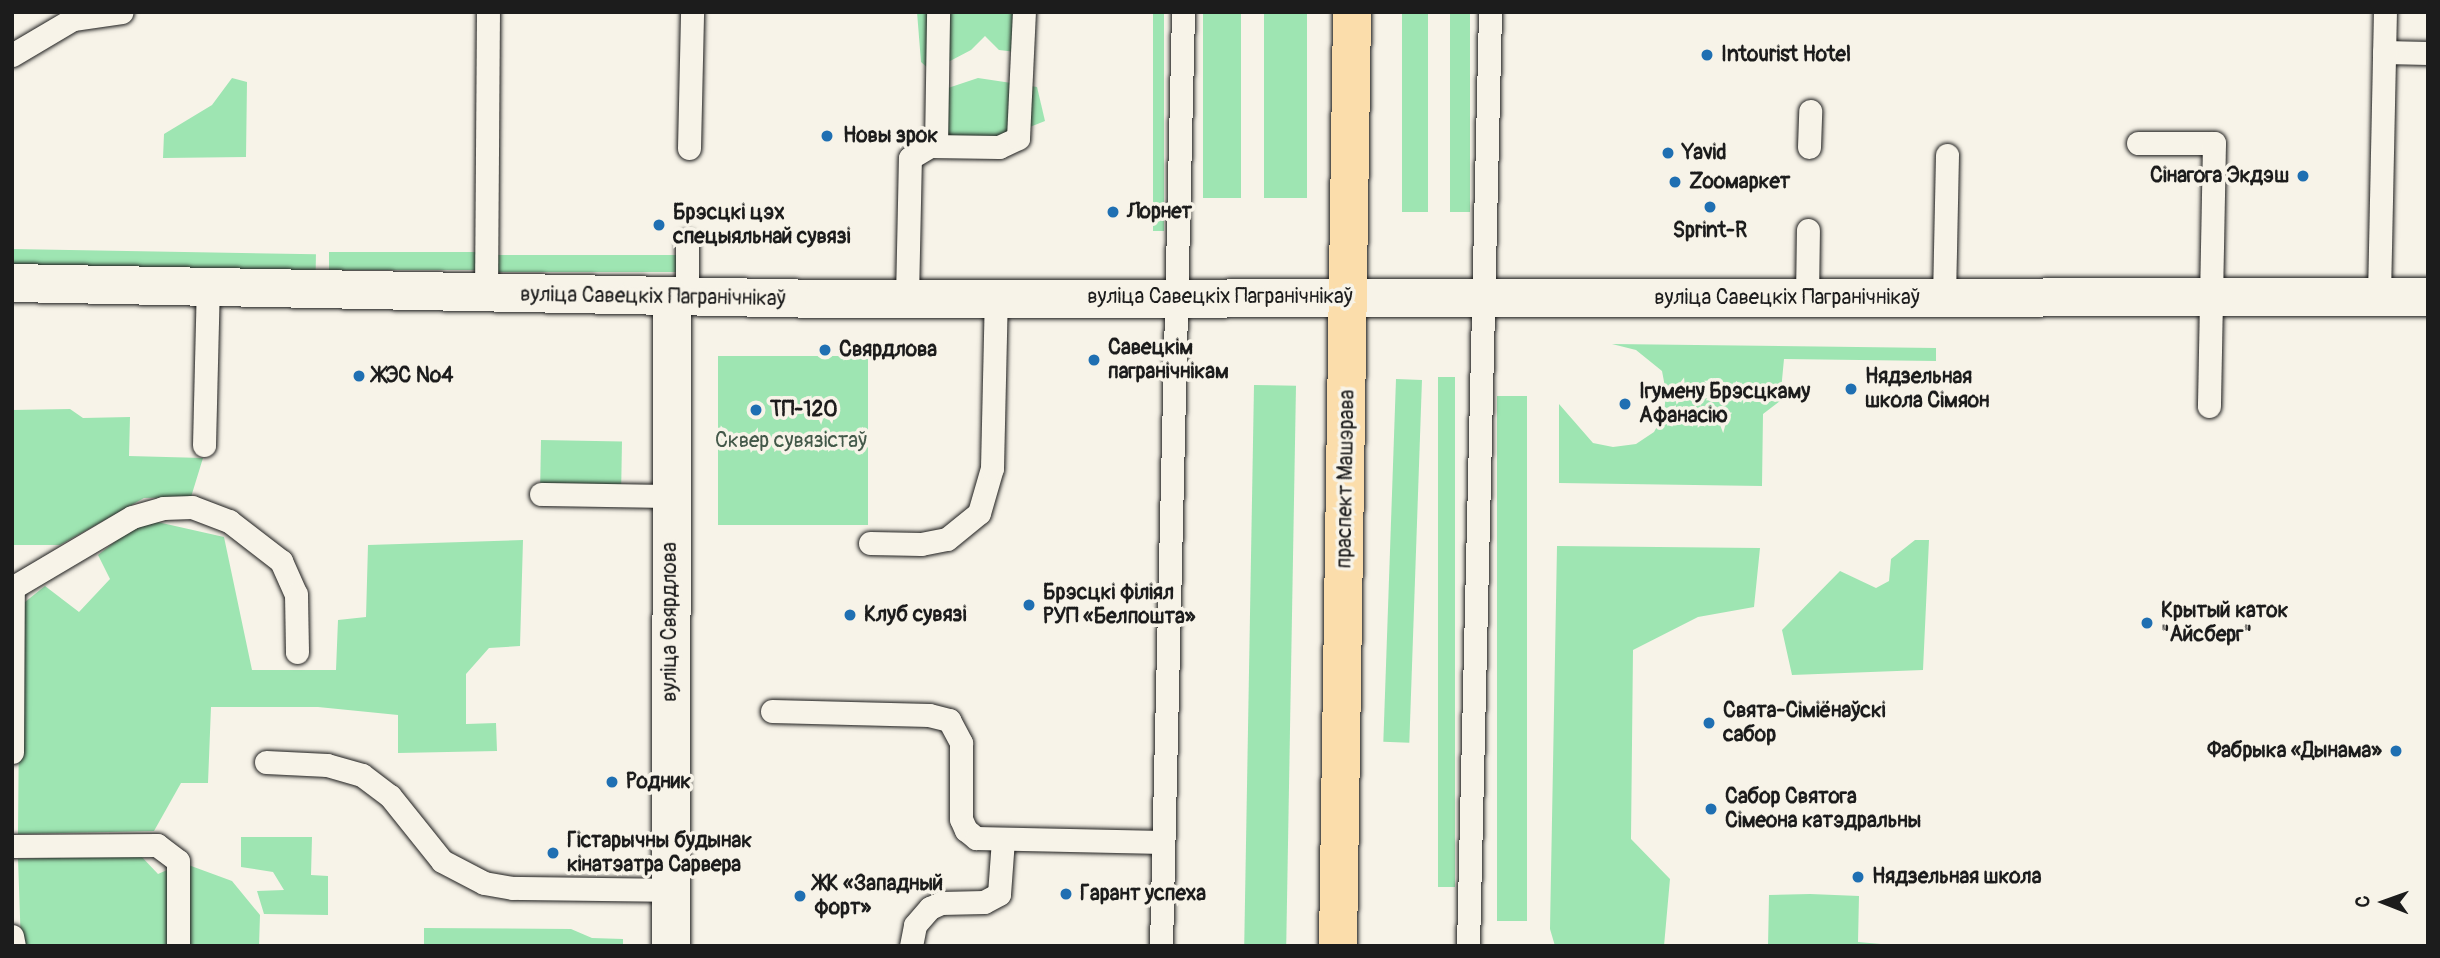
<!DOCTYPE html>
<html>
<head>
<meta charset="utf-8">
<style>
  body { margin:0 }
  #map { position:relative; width:2440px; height:958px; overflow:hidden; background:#f7f3e8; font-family:Pangolin,sans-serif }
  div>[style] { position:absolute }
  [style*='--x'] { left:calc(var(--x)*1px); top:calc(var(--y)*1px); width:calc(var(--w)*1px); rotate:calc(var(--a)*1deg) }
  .green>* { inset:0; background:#9ee5b2; transform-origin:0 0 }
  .roads { filter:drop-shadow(0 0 2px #1c1c1c) drop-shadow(0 0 2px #1c1c1c) }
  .lane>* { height:23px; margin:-11.5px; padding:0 11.5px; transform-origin:11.5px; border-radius:11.5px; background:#f7f3e8 }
  .street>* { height:38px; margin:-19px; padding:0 19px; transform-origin:19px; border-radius:19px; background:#f7f3e8 }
  .primary>* { height:38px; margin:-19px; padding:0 19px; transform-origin:19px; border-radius:19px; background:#fbddab }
  .dots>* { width:19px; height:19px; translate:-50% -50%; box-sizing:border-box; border:4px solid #f7f3e8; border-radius:50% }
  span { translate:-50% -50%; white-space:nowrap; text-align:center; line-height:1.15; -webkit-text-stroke:7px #f7f3e8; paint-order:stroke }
  .poi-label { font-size:21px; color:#1c1c1c; font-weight:700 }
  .left { translate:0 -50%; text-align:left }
  .right { translate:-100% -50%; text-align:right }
  .street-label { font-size:21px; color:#1c1c1c }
  .park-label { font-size:21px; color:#435849 }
  .frame { position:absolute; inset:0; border:14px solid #1c1c1c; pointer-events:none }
  .north { position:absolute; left:2349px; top:867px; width:70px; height:70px; -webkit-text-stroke:5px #f7f3e8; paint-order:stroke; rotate:271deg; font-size:19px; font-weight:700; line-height:28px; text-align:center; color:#1c1c1c }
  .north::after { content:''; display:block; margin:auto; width:24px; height:32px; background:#1c1c1c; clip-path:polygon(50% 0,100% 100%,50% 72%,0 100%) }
</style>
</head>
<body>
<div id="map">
  <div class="green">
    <i style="clip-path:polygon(917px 12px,1028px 12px,1016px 52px,999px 50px,985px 36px,971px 50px,931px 71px,921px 62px)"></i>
    <i style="left:1153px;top:12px;width:11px;height:219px"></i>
    <i style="left:1203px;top:12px;width:38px;height:186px"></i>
    <i style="left:1264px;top:12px;width:43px;height:186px"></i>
    <i style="left:1402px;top:12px;width:26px;height:200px"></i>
    <i style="left:1450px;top:12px;width:20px;height:200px"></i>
    <i style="clip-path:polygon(232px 78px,247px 82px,246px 157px,163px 158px,164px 134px,212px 105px)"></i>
    <i style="clip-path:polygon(978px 78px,1037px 87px,1045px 121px,992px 142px,933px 143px,930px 94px)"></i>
    <i style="left:12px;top:249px;width:304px;height:18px;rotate:1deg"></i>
    <i style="left:329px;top:252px;width:152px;height:18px"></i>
    <i style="left:492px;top:255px;width:191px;height:17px"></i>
    <i style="clip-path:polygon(1612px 344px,1936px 348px,1936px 361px,1784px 359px,1780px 401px,1763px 414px,1762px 486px,1559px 483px,1559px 404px,1593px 443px,1613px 447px,1636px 444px,1654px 432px,1664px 414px,1666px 392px,1662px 371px,1636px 350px)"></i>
    <i style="left:718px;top:356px;width:150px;height:169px"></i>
    <i style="left:1438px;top:377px;width:17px;height:510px"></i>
    <i style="left:1396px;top:379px;width:26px;height:363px;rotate:2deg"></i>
    <i style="left:1254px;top:385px;width:42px;height:561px;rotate:1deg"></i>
    <i style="left:1497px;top:396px;width:30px;height:525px"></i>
    <i style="clip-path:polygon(70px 409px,83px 418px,130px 417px,129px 456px,203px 458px,191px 497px,144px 498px,60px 545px,12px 545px,12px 410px)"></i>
    <i style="left:541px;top:440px;width:81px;height:43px;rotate:1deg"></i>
    <i style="clip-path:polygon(144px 519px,224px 537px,252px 670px,336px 670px,338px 620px,366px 617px,368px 545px,523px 540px,520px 646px,489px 648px,466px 674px,466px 724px,496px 723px,497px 751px,398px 753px,398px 715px,318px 707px,211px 707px,208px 783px,181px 783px,154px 831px,18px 834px,20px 606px,45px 586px,79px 612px,110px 579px,98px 555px)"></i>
    <i style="clip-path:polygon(1915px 540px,1929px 540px,1923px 670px,1792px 675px,1782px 630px,1840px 571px,1876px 588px,1889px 581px,1891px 559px)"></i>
    <i style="clip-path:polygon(1557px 546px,1760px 548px,1754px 607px,1698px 617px,1633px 650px,1631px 839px,1670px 879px,1664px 946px,1555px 946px,1550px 929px)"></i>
    <i style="clip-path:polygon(241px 837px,312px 837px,311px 875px,328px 876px,328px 915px,264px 914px,257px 891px,284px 890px,273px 872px,241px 867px)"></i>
    <i style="clip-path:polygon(140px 855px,158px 874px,183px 863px,232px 881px,260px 915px,259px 946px,21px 946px,18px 859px)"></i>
    <i style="clip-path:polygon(1810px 894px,1859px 896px,1858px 942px,1904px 946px,1768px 946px,1769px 895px)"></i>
    <i style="clip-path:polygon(424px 928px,571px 929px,592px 938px,623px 939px,623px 946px,424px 946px)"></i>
  </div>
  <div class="roads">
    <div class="lane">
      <i style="--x:2384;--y:52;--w:44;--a:1.3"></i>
      <i style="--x:12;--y:55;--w:71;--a:-30.5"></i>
      <i style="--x:73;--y:19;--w:49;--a:-8.1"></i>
      <i style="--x:2138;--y:143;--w:76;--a:0"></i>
      <i style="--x:2214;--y:143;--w:263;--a:91.1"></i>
      <i style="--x:936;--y:146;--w:134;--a:-89.1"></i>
      <i style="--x:1809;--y:147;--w:36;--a:-88"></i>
      <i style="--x:689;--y:148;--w:136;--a:-88.7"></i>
      <i style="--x:486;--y:295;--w:283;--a:-89.6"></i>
      <i style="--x:2379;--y:296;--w:284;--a:-88.8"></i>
      <i style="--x:687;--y:298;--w:57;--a:-90"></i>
      <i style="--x:907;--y:298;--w:140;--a:-88.8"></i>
      <i style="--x:910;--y:158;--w:23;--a:-31"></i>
      <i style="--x:930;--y:146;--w:69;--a:0.8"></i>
      <i style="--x:999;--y:147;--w:21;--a:-25"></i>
      <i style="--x:1018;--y:138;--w:126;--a:-87.3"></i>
      <i style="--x:1807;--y:298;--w:68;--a:-89.2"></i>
      <i style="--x:1944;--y:298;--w:143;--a:-88.8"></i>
      <i style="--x:204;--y:445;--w:160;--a:-88.6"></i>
      <i style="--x:541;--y:494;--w:130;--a:0.9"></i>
      <i style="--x:870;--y:543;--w:51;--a:1.1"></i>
      <i style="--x:921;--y:544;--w:26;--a:-11"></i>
      <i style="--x:947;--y:539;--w:41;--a:-39.1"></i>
      <i style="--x:979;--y:513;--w:47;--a:-73.9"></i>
      <i style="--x:992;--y:468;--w:170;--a:-88.7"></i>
      <i style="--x:12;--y:588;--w:139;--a:-30.6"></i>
      <i style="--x:132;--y:517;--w:32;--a:-16"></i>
      <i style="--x:163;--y:508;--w:29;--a:-2"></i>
      <i style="--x:192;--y:507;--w:40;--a:21"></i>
      <i style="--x:229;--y:521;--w:66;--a:37.6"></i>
      <i style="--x:281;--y:561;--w:36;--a:66"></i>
      <i style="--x:296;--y:594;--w:58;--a:89"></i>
      <i style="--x:772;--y:711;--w:157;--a:1.5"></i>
      <i style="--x:929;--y:715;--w:21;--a:14"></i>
      <i style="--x:949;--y:720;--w:26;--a:62"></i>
      <i style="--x:961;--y:743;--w:76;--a:90"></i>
      <i style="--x:961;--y:819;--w:12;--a:66"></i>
      <i style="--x:966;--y:830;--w:13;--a:39"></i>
      <i style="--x:976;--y:838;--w:187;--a:1.2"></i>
      <i style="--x:12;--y:752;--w:164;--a:-89.7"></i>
      <i style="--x:266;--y:762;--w:61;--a:2.8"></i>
      <i style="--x:327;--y:765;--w:36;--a:16"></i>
      <i style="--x:362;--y:775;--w:35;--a:37"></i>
      <i style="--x:390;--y:796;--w:83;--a:51.3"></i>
      <i style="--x:442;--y:861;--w:47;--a:27.6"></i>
      <i style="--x:484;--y:883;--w:29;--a:10"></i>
      <i style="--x:513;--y:888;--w:157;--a:0.7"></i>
      <i style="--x:12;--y:846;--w:145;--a:-0.4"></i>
      <i style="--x:157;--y:845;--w:26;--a:37"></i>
      <i style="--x:178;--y:861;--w:85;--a:90"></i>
      <i style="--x:12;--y:936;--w:10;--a:79"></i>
      <i style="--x:911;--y:946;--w:21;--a:-79"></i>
      <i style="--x:915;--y:925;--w:23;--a:-49"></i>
      <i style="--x:930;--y:908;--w:12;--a:-24"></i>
      <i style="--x:941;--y:903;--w:43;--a:-1.3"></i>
      <i style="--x:984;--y:902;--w:17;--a:-28"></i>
      <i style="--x:999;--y:894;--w:54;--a:-85.8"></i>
      <i style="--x:1161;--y:946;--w:934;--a:-88.65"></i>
      <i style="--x:1468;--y:946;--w:934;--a:-88.65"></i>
    </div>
    <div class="street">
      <i style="--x:12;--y:283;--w:812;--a:1.13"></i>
      <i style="--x:824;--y:299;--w:1604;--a:-0.07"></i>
      <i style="--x:671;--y:946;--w:648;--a:-89.91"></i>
    </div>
    <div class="primary">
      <i style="--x:1338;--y:946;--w:934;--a:-89.14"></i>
    </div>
  </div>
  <div class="dots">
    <i style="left:1707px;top:55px;background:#1f6fb2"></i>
    <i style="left:827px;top:136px;background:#1f6fb2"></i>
    <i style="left:1668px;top:153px;background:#1f6fb2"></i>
    <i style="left:2303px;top:176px;background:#1f6fb2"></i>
    <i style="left:1675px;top:182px;background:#1f6fb2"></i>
    <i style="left:1710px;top:207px;background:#1f6fb2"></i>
    <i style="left:1113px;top:212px;background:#1f6fb2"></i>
    <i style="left:659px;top:225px;background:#1f6fb2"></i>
    <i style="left:825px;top:350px;background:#1f6fb2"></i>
    <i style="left:1094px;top:360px;background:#1f6fb2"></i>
    <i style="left:359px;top:376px;background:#1f6fb2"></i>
    <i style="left:1851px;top:389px;background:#1f6fb2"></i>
    <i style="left:1625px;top:404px;background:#1f6fb2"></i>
    <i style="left:756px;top:410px;background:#1f6fb2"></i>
    <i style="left:1029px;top:605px;background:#1f6fb2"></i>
    <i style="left:850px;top:615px;background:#1f6fb2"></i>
    <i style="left:2147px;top:623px;background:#1f6fb2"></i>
    <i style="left:1709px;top:723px;background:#1f6fb2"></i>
    <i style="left:2396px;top:751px;background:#1f6fb2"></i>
    <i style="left:612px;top:782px;background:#1f6fb2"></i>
    <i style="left:1711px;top:809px;background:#1f6fb2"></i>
    <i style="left:553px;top:853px;background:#1f6fb2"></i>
    <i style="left:1858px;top:877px;background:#1f6fb2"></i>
    <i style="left:1066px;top:894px;background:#1f6fb2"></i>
    <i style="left:800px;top:896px;background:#1f6fb2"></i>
  </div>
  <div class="poi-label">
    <span class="left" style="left:1721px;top:55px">Intourist Hotel</span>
    <span class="left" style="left:843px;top:136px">Новы зрок</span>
    <span class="left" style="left:1682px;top:153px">Yavid</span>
    <span class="right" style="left:2289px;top:176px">Сінагога Экдэш</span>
    <span class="left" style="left:1689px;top:182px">Zooмаркет</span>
    <span class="left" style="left:1127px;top:212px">Лорнет</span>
    <span class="left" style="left:673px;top:225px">Брэсцкі цэх<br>спецыяльнай сувязі</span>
    <span style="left:1710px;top:231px">Sprint-R</span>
    <span class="left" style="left:1108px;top:360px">Савецкім<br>пагранічнікам</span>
    <span class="left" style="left:839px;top:350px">Свярдлова</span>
    <span class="left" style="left:373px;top:376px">ЖЭС №4</span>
    <span class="left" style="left:1865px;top:389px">Нядзельная<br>школа Сімяон</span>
    <span class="left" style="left:1639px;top:404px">Ігумену Брэсцкаму<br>Афанасію</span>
    <span class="left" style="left:770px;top:410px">ТП-120</span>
    <span class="left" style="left:1043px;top:605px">Брэсцкі філіял<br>РУП «Белпошта»</span>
    <span class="left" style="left:2161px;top:623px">Крытый каток<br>"Айсберг"</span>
    <span class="left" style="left:864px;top:615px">Клуб сувязі</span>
    <span class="left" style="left:1723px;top:723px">Свята-Сіміёнаўскі<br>сабор</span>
    <span class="right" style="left:2382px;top:751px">Фабрыка «Дынама»</span>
    <span class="left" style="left:626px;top:782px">Родник</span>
    <span class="left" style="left:1725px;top:809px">Сабор Святога<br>Сімеона катэдральны</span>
    <span class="left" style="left:567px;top:853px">Гістарычны будынак<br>кінатэатра Сарвера</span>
    <span class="left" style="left:1872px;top:877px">Нядзельная школа</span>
    <span class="left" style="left:814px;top:896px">ЖК «Западный<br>форт»</span>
    <span class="left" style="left:1080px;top:894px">Гарант успеха</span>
  </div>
  <div class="street-label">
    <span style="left:653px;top:297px;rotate:1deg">вуліца Савецкіх Пагранічнікаў</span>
    <span style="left:1220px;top:297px">вуліца Савецкіх Пагранічнікаў</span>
    <span style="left:1787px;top:298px">вуліца Савецкіх Пагранічнікаў</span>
    <span style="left:1346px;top:479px;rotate:-89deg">праспект Машэрава</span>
    <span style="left:670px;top:622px;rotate:-90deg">вуліца Свярдлова</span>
  </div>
  <div class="park-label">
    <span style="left:791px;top:441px">Сквер сувязістаў</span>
  </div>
  <div class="frame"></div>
  <div class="north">С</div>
</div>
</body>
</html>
